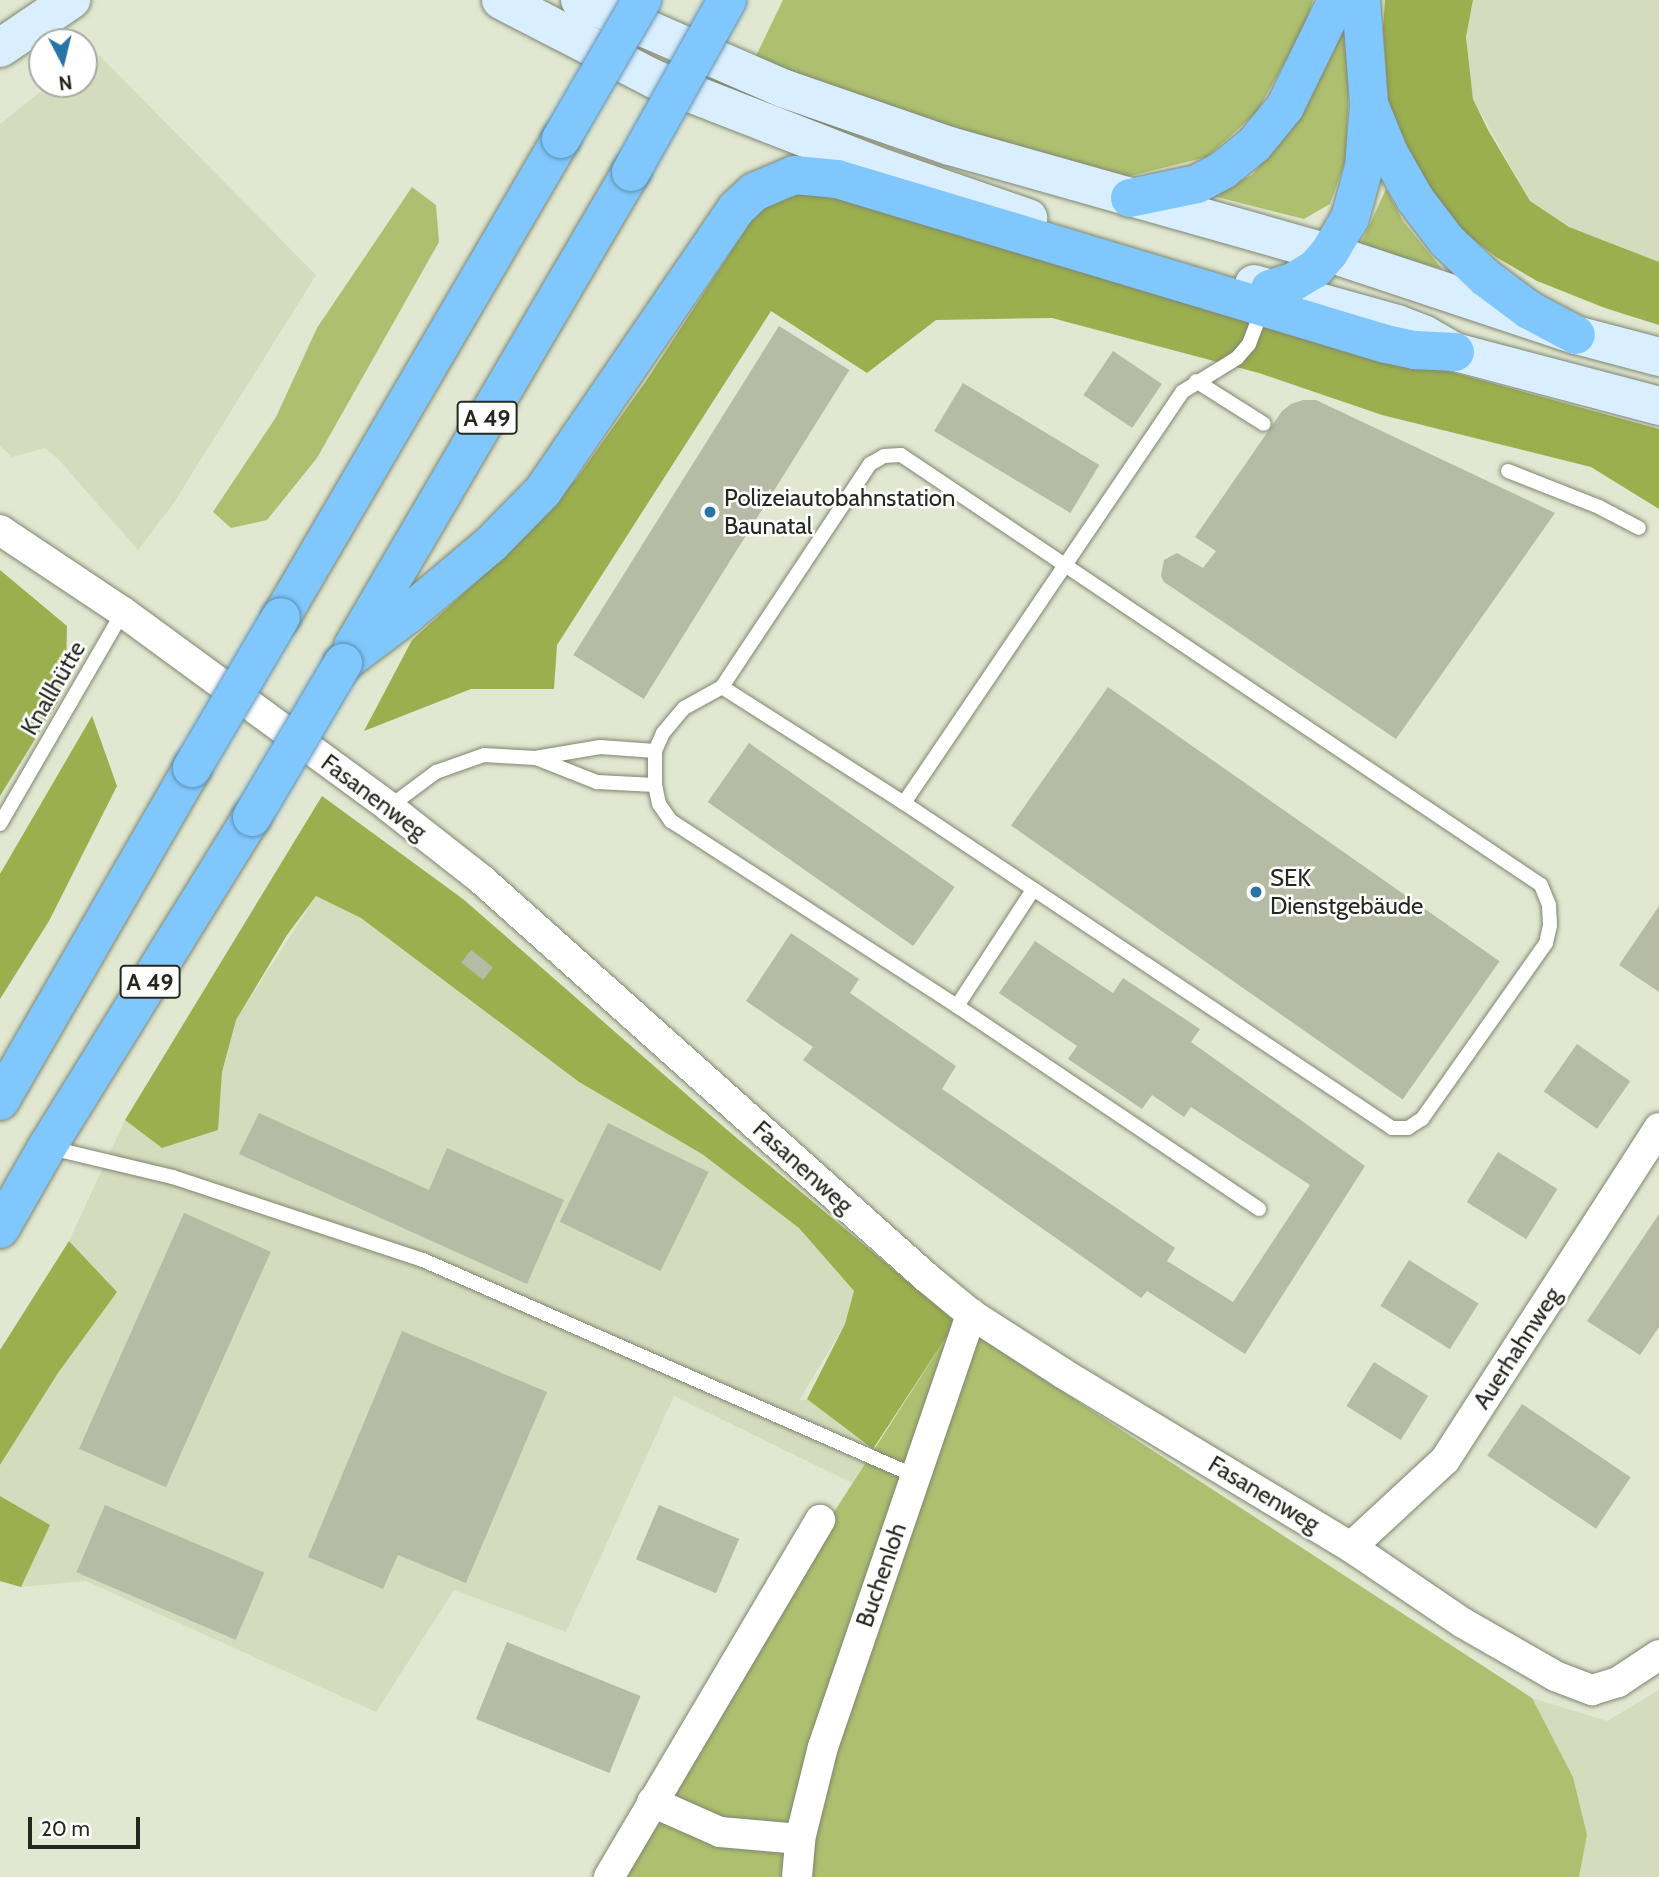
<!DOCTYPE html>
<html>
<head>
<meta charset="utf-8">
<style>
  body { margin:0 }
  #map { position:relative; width:1659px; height:1877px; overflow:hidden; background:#e1e7d0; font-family:Cabin,sans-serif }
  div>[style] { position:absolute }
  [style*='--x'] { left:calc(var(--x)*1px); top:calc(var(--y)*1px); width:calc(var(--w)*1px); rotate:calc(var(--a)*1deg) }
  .built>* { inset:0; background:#d4dcbd }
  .green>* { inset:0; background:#aec06f }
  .forest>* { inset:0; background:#9baf4e }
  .building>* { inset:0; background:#b6bba5; transform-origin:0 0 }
  .roads { filter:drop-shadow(0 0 2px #7f8570) drop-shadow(0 0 2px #7f8570) }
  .lane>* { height:14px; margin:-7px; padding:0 7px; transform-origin:7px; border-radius:7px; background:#fff }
  .street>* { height:30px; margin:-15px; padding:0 15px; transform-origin:15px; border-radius:15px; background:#fff }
  .secondary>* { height:38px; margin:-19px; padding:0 19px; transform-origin:19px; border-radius:19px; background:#d9eefe }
  .highway>* { height:38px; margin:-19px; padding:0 19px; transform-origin:19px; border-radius:19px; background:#80c7fd }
  .bridges { filter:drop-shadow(0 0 2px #608faf) drop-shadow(0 0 2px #608faf) }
  .highway-bridge>* { height:38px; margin:-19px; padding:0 19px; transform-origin:19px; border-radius:19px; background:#80c7fd }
  .dots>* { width:19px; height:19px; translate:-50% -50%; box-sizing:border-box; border:4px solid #fff; border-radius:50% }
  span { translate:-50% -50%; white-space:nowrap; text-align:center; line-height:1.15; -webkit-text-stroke:5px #fff; paint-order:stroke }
  .shield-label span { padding:2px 5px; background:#fff; border:2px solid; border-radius:5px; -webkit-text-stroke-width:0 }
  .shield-label { font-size:23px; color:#25281f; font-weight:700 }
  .poi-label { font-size:24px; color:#25281f }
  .left { translate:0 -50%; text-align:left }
  .street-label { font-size:24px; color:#25281f }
  .north { position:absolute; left:28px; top:28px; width:70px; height:70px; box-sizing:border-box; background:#fff; border:2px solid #a8a9a5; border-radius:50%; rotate:173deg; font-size:19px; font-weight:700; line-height:28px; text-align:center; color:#25281f }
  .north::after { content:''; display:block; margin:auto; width:24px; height:32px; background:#2974a7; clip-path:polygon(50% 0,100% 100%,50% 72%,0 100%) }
  .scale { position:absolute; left:28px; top:1817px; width:112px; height:32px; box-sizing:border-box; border:4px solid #25281f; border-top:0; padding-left:9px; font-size:21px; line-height:24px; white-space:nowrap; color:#25281f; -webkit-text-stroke:5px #fff; paint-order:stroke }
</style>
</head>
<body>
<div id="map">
  <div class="built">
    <i style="clip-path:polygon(1473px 0,1659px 0,1659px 262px,1569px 227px,1530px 201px,1473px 99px,1466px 37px)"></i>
    <i style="clip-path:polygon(93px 49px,316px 275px,173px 504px,138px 550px,59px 460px,45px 448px,12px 457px,0 446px,0 124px,50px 84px,84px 84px,84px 56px)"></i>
    <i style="clip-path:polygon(316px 896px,361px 918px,579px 1082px,702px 1154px,799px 1228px,854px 1291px,845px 1324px,799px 1401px,807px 1399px,873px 1449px,852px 1483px,674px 1396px,566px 1632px,454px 1590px,376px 1712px,86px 1581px,21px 1587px,49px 1525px,0 1496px,0 1465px,58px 1373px,116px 1292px,69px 1241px,125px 1120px,162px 1148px,217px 1130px,222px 1072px,236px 1020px)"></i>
    <i style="clip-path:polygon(1659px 1690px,1659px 1877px,1579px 1877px,1587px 1835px,1573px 1777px,1532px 1698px,1607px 1721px)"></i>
  </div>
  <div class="green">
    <i style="clip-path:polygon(783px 0,1313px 0,1305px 27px,1256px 113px,1207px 157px,1126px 177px,942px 129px,755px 58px)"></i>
    <i style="clip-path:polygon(1352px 0,1346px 159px,1330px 204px,1304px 219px,1209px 195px,1252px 175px,1293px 124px)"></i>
    <i style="clip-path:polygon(412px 187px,436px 205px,439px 242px,317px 458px,267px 520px,231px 528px,213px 512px,276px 417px,317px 328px)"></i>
    <i style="clip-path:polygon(1386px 189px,1403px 221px,1442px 269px,1360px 246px)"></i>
    <i style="clip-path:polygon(956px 1322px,1532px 1698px,1573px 1777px,1587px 1835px,1579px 1877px,615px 1877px,628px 1833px)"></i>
  </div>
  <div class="forest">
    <i style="clip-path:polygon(1385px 0,1473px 0,1466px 37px,1473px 99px,1488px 130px,1530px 201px,1569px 227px,1659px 262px,1659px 325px,1605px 308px,1537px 281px,1496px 257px,1456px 226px,1426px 189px,1402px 142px,1388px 100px,1383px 28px)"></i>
    <i style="clip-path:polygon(828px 192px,1309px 333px,1659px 429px,1659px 509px,1591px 467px,1382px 415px,1259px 373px,1052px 318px,936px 320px,867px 373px,771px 311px,557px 645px,554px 689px,471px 689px,364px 731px,412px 640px,507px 554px,577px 478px,646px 381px,755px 215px,788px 193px)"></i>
    <i style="clip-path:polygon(0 570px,67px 626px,66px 669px,58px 702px,0 796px)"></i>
    <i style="clip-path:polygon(92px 716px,117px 786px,49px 921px,0 999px,0 874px)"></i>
    <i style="clip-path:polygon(322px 796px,463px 899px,726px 1129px,956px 1322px,873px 1449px,807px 1399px,845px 1324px,854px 1291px,799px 1228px,702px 1154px,579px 1082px,361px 918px,316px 896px,287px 935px,236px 1020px,222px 1072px,218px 1130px,162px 1148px,125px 1120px)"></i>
    <i style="clip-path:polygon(69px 1241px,117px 1292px,58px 1373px,0 1465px,0 1350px)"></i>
    <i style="clip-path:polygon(0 1496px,50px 1525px,21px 1587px,0 1581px)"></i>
  </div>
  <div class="building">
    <i style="left:779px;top:326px;width:83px;height:388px;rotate:32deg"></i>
    <i style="left:1113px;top:351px;width:59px;height:53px;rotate:34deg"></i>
    <i style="left:963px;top:383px;width:159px;height:56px;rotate:31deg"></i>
    <i style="clip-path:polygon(1303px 400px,1316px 400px,1555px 513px,1396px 739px,1164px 582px,1161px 576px,1164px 560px,1177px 553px,1203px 568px,1216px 551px,1195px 537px,1282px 411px,1291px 404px)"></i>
    <i style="left:1108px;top:687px;width:478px;height:169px;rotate:35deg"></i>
    <i style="left:749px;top:743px;width:251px;height:72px;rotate:35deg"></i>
    <i style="clip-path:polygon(1659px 906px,1659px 992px,1619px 965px)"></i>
    <i style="clip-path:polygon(791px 933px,859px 979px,850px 993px,956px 1066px,942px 1089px,1175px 1248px,1167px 1261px,1233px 1302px,1310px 1185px,1191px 1107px,1184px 1117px,1152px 1095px,1142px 1109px,1068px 1059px,1077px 1046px,999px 993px,1035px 941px,1113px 993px,1123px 978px,1200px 1029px,1191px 1042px,1365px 1166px,1245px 1354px,1147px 1291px,1141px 1298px,803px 1060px,813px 1047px,746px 1001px)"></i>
    <i style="left:471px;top:950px;width:28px;height:16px;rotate:38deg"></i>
    <i style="left:1577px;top:1044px;width:65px;height:58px;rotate:35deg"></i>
    <i style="clip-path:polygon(259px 1113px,429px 1190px,447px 1148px,564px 1200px,527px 1284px,239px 1154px)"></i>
    <i style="left:608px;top:1123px;width:112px;height:110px;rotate:26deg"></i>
    <i style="left:1498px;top:1152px;width:70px;height:59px;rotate:32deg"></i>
    <i style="left:184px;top:1213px;width:95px;height:258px;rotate:24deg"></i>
    <i style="clip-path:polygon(1659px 1214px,1659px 1327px,1640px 1355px,1587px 1321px)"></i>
    <i style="left:1409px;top:1260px;width:82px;height:54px;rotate:32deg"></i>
    <i style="clip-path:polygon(402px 1331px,547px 1392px,466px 1583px,398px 1555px,383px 1589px,308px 1557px)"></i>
    <i style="left:1374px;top:1362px;width:64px;height:52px;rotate:32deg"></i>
    <i style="left:1522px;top:1404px;width:131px;height:62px;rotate:34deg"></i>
    <i style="left:105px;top:1505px;width:173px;height:73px;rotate:23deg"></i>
    <i style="left:659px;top:1505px;width:87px;height:59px;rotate:23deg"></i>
    <i style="left:507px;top:1642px;width:144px;height:83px;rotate:22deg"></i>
  </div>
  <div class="roads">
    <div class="lane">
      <i style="--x:1196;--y:381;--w:80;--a:32.3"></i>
      <i style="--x:1508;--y:471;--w:98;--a:21.6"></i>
      <i style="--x:1599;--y:507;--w:45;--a:27.7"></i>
      <i style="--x:722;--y:687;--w:216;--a:32.5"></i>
      <i style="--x:904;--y:803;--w:586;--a:33.66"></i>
      <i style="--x:1392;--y:1128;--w:16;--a:0"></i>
      <i style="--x:1408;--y:1128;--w:17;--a:-33"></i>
      <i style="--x:1422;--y:1119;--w:215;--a:-54.8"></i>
      <i style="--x:1546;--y:943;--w:18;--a:-77"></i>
      <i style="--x:1550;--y:925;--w:20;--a:-93"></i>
      <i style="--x:1549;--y:905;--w:22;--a:-112"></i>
      <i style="--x:1541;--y:885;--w:771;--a:-146.1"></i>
      <i style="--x:901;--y:455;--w:17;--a:177"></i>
      <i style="--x:884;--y:456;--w:16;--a:150"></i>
      <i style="--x:870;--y:464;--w:268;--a:123.6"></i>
      <i style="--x:722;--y:687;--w:43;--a:151.1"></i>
      <i style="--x:684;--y:708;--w:33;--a:130"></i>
      <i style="--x:663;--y:733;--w:20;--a:114"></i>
      <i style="--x:655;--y:751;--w:34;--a:90"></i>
      <i style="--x:655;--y:785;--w:19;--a:78"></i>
      <i style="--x:659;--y:804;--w:21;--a:55"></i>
      <i style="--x:671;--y:821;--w:341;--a:32.9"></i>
      <i style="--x:957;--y:1006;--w:364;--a:33.9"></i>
      <i style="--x:536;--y:758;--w:66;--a:21.5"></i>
      <i style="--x:597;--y:782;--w:58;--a:3"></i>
      <i style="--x:904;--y:803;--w:496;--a:-55.9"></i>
      <i style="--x:1182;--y:392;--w:65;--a:-31.7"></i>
      <i style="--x:1237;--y:358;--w:18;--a:-49"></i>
      <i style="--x:1249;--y:344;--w:39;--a:-69"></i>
      <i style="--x:389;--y:807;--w:59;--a:-36.7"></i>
      <i style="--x:436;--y:772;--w:51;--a:-19.5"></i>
      <i style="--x:484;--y:755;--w:51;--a:3.4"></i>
      <i style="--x:535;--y:758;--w:66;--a:-9.6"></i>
      <i style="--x:600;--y:747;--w:55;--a:4.2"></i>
      <i style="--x:0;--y:824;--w:245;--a:-59.9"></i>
      <i style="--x:957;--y:1006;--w:139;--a:-56.8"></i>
      <i style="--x:51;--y:1148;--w:125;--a:13.4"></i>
      <i style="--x:173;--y:1177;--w:263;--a:18.4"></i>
      <i style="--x:423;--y:1260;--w:537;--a:23.7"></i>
    </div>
    <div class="street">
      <i style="--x:0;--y:530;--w:148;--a:33.7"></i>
      <i style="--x:123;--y:612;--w:330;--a:36.2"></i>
      <i style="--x:389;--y:807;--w:118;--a:38.1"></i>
      <i style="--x:482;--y:880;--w:596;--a:41.8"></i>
      <i style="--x:926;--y:1277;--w:58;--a:39.4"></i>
      <i style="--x:971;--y:1314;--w:111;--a:32.8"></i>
      <i style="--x:1064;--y:1374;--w:335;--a:31.1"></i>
      <i style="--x:1351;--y:1547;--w:135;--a:34.2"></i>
      <i style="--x:1463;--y:1623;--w:106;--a:29.9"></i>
      <i style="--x:1555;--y:1676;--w:40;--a:21"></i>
      <i style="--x:1592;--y:1690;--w:27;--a:-17"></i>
      <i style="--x:1618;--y:1682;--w:49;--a:-33.4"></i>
      <i style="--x:1351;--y:1547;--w:128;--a:-42.8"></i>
      <i style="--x:1445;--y:1460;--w:395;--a:-57.2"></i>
      <i style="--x:652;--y:1802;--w:74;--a:23.8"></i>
      <i style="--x:720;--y:1832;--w:80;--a:5"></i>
      <i style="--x:609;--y:1877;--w:415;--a:-59.4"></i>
      <i style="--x:797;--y:1877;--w:38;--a:-85"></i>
      <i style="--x:800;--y:1839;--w:95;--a:-76"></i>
      <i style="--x:823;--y:1747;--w:458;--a:-71.1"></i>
    </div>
    <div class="secondary">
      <i style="--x:501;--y:0;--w:172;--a:27.3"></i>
      <i style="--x:654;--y:79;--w:239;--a:21.3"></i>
      <i style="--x:877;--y:166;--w:160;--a:19"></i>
      <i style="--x:580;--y:0;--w:223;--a:23.5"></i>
      <i style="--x:785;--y:89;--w:175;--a:19.1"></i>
      <i style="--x:950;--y:146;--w:394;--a:15.8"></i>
      <i style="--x:1329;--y:253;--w:260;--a:18.4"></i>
      <i style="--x:1576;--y:335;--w:86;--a:14.8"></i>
      <i style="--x:0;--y:48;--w:86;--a:-34.1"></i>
      <i style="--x:1254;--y:284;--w:148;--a:15.6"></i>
      <i style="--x:1397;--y:324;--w:30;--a:21"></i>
      <i style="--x:1425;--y:335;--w:34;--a:30"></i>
      <i style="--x:1455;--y:352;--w:211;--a:14.8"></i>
    </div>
    <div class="highway">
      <i style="--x:1371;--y:109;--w:48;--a:67.8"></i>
      <i style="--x:1389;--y:153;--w:53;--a:60.5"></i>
      <i style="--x:1415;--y:199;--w:53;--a:52.7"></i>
      <i style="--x:1447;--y:241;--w:54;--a:43.5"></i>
      <i style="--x:1486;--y:278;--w:54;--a:36.7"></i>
      <i style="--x:1529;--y:310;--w:53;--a:28"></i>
      <i style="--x:1130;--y:198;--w:68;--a:-11.8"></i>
      <i style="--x:1197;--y:184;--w:30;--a:-28"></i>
      <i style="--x:1223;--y:170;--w:40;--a:-39"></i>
      <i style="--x:1254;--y:145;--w:49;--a:-50.8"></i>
      <i style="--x:1285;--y:107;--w:119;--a:-64.1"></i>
      <i style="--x:1270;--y:289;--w:24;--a:-17"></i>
      <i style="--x:1293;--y:282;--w:26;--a:-31"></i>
      <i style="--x:1315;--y:269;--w:21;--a:-49"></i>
      <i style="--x:1329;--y:253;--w:41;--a:-59"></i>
      <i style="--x:1350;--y:218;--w:53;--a:-74.6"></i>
      <i style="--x:1364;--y:167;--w:63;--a:-85.5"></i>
      <i style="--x:1369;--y:104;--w:104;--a:-94.4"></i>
      <i style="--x:281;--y:617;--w:554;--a:-59.64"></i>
      <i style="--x:353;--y:646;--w:550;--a:-59.61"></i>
      <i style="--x:343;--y:663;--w:81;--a:-37"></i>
      <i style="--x:408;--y:614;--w:109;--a:-40.1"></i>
      <i style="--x:491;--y:544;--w:74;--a:-45.5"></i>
      <i style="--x:543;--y:491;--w:342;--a:-55.6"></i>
      <i style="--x:736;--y:209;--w:25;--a:-43"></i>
      <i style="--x:754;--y:192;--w:43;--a:-23"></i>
      <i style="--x:794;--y:175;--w:43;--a:5.3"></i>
      <i style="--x:837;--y:179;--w:573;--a:16.73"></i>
      <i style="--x:1386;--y:344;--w:30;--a:12"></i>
      <i style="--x:1415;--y:350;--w:40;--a:2.9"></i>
      <i style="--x:0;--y:1101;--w:384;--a:-60"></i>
      <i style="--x:0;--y:1229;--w:95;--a:-60.2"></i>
      <i style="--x:47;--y:1147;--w:388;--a:-58.2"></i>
    </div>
  </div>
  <div class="bridges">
    <div class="highway-bridge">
      <i style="--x:561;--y:139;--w:161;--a:-59.8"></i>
      <i style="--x:631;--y:172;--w:197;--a:-60.8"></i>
      <i style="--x:192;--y:768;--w:175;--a:-59.5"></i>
      <i style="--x:252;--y:817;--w:179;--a:-59.4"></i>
    </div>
  </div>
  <div class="dots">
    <i style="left:710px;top:512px;background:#2974a7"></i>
    <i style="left:1256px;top:892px;background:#2974a7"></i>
  </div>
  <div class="shield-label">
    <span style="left:487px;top:418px">A 49</span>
    <span style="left:150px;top:982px">A 49</span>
  </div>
  <div class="poi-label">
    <span class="left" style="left:724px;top:512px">Polizeiautobahnstation<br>Baunatal</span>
    <span class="left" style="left:1270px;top:892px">SEK<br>Dienstgebäude</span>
  </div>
  <div class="street-label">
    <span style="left:53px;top:688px;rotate:-60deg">Knallhütte</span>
    <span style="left:374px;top:797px;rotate:37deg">Fasanenweg</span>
    <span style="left:803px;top:1167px;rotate:42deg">Fasanenweg</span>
    <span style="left:1517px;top:1348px;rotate:-57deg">Auerhahnweg</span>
    <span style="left:1264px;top:1494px;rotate:31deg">Fasanenweg</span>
    <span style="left:881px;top:1575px;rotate:-71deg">Buchenloh</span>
  </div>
  <div class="north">N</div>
  <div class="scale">20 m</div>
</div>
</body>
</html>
